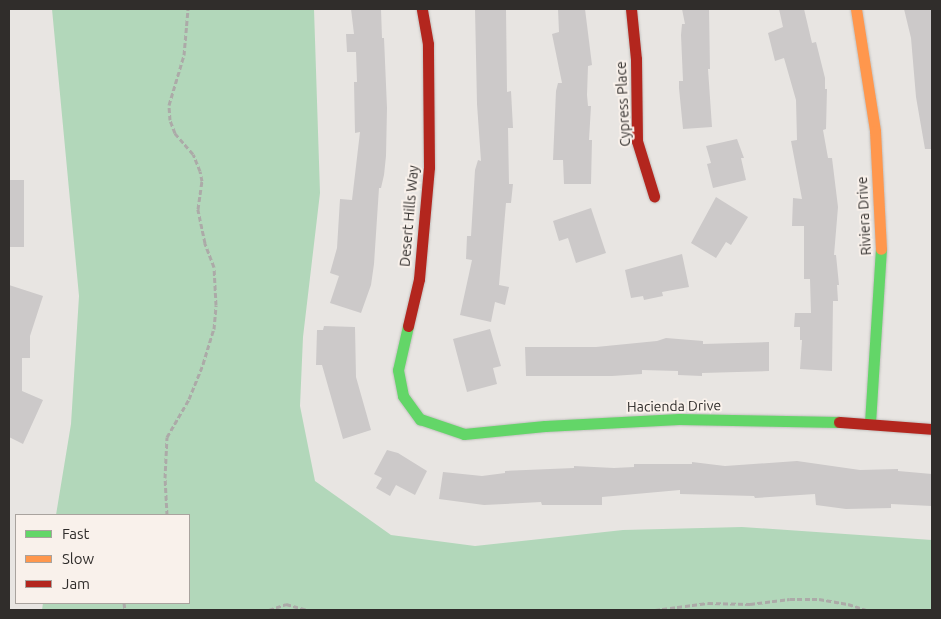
<!DOCTYPE html>
<html>
<head>
<meta charset="utf-8">
<style>
  body { margin:0 }
  #map { position:relative; width:941px; height:619px; overflow:hidden; background:#e8e5e2; font-family:Ubuntu,sans-serif }
  div>[style] { position:absolute }
  [style*='--x'] { left:calc(var(--x)*1px); top:calc(var(--y)*1px); width:calc(var(--w)*1px); rotate:calc(var(--a)*1deg) }
  .green>* { inset:0; background:#b2d7ba }
  .building>* { inset:0; background:#ccc9c9; transform-origin:0 0 }
  .path>* { height:3px; margin-top:-1.5px; transform-origin:0; background:repeating-linear-gradient(90deg,#acaaa8 0 5px,transparent 0 7.5px) }
  .roads { filter:drop-shadow(0 0 1px #c2c0be) drop-shadow(0 0 1px #c2c0be) }
  .fast>* { height:11px; margin:-5.5px; padding:0 5.5px; transform-origin:5.5px; border-radius:5.5px; background:#63d668 }
  .slow>* { height:11px; margin:-5.5px; padding:0 5.5px; transform-origin:5.5px; border-radius:5.5px; background:#ff974d }
  .jam>* { height:11px; margin:-5.5px; padding:0 5.5px; transform-origin:5.5px; border-radius:5.5px; background:#b3261e }
  span { translate:-50% -50%; white-space:nowrap; text-align:center; line-height:1.15; -webkit-text-stroke:4px #f9f1eb; paint-order:stroke }
  .street-label { font-size:14px; color:#302d2b }
  .frame { position:absolute; inset:0; border:10px solid #302d2b; pointer-events:none }
  .legend { position:absolute; left:15px; top:514px; width:175px; height:90px; box-sizing:border-box; background:#f9f1eb; border:1px solid #a9a39e; margin:0; padding:6px 9px; list-style:none; font-size:15px; color:#302d2b }
  .legend li { display:flex; align-items:center; gap:10px; height:25px }
  .legend b { width:25px; border:1px solid #a9a39e }
</style>
</head>
<body>
<div id="map">
  <div class="green">
    <i style="clip-path:polygon(52px 9px,314px 9px,320px 193px,303px 337px,300px 406px,315px 481px,391px 535px,475px 546px,623px 530px,742px 527px,932px 540px,932px 610px,42px 610px,43px 603px,189px 603px,189px 515px,56px 515px,71px 424px,79px 296px)"></i>
  </div>
  <div class="building">
    <i style="clip-path:polygon(351px 9px,381px 9px,382px 38px,384px 38px,387px 108px,386px 156px,384px 175px,381px 188px,379px 188px,374px 264px,371px 285px,361px 313px,330px 303px,339px 276px,330px 273px,337px 248px,340px 199px,352px 200px,360px 132px,355px 133px,354px 82px,357px 82px,356px 52px,347px 52px,346px 34px,354px 34px)"></i>
    <i style="clip-path:polygon(475px 9px,506px 9px,507px 92px,511px 91px,513px 128px,508px 128px,509px 184px,513px 184px,511px 203px,506px 203px,499px 285px,509px 287px,505px 305px,495px 302px,491px 322px,460px 315px,472px 260px,466px 259px,467px 236px,471px 236px,475px 170px,478px 160px,481px 161px,477px 104px)"></i>
    <i style="clip-path:polygon(558px 9px,585px 9px,592px 65px,588px 66px,587px 95px,588px 106px,591px 106px,589px 140px,592px 140px,591px 184px,564px 184px,563px 160px,553px 160px,556px 91px,558px 83px,562px 83px,552px 34px,559px 32px)"></i>
    <i style="clip-path:polygon(682px 9px,709px 9px,710px 69px,708px 69px,712px 127px,683px 129px,679px 88px,679px 81px,683px 81px,681px 35px,682px 24px,685px 24px)"></i>
    <i style="clip-path:polygon(779px 9px,804px 9px,812px 43px,816px 42px,825px 78px,825px 89px,827px 89px,826px 129px,823px 130px,828px 158px,832px 158px,838px 207px,834px 255px,836px 255px,839px 285px,837px 285px,838px 301px,833px 301px,832px 371px,800px 369px,802px 340px,800px 340px,800px 327px,794px 327px,795px 313px,811px 313px,810px 279px,804px 279px,804px 226px,792px 226px,793px 198px,802px 199px,791px 141px,797px 140px,796px 100px,784px 58px,775px 61px,768px 33px,783px 27px)"></i>
    <i style="clip-path:polygon(904px 9px,932px 9px,932px 149px,925px 149px,916px 97px,911px 38px)"></i>
    <i style="clip-path:polygon(737px 139px,744px 158px,741px 158px,746px 180px,713px 188px,707px 164px,711px 163px,706px 146px)"></i>
    <i style="left:9px;top:180px;width:15px;height:67px"></i>
    <i style="clip-path:polygon(716px 197px,748px 217px,731px 245px,726px 242px,716px 258px,691px 243px)"></i>
    <i style="clip-path:polygon(591px 208px,606px 253px,576px 263px,568px 238px,559px 241px,553px 221px)"></i>
    <i style="clip-path:polygon(682px 254px,689px 287px,662px 292px,663px 296px,644px 300px,643px 296px,631px 298px,625px 270px)"></i>
    <i style="clip-path:polygon(9px 285px,43px 296px,30px 336px,30px 358px,22px 358px,22px 391px,43px 400px,23px 444px,9px 437px)"></i>
    <i style="clip-path:polygon(324px 326px,355px 327px,356px 377px,371px 430px,343px 439px,322px 365px,316px 365px,317px 330px,323px 330px)"></i>
    <i style="clip-path:polygon(490px 329px,501px 366px,493px 368px,497px 384px,467px 392px,453px 339px)"></i>
    <i style="clip-path:polygon(666px 338px,703px 341px,703px 344px,769px 342px,769px 371px,702px 373px,702px 376px,678px 375px,678px 371px,642px 370px,642px 374px,612px 376px,526px 376px,525px 347px,596px 347px,657px 341px)"></i>
    <i style="clip-path:polygon(387px 450px,398px 453px,427px 471px,415px 495px,396px 485px,390px 496px,376px 488px,382px 478px,374px 474px)"></i>
    <i style="clip-path:polygon(797px 461px,860px 470px,898px 469px,898px 471px,932px 474px,932px 506px,891px 504px,891px 508px,846px 509px,816px 505px,815px 494px,755px 498px,754px 496px,680px 494px,680px 490px,602px 497px,602px 505px,542px 505px,541px 502px,484px 505px,439px 499px,443px 472px,482px 476px,505px 473px,505px 471px,574px 468px,574px 466px,614px 468px,634px 467px,634px 464px,692px 464px,692px 462px,725px 466px)"></i>
  </div>
  <div class="path">
    <i style="--x:167;--y:515;--w:37;--a:-93"></i>
    <i style="--x:165;--y:478;--w:41;--a:-87.2"></i>
    <i style="--x:167;--y:437;--w:44;--a:-59.9"></i>
    <i style="--x:189;--y:399;--w:38;--a:-68"></i>
    <i style="--x:203;--y:364;--w:37;--a:-73"></i>
    <i style="--x:214;--y:329;--w:24;--a:-85"></i>
    <i style="--x:216;--y:305;--w:38;--a:-93"></i>
    <i style="--x:214;--y:267;--w:26;--a:-111"></i>
    <i style="--x:205;--y:243;--w:35;--a:-102"></i>
    <i style="--x:198;--y:209;--w:28;--a:-82"></i>
    <i style="--x:202;--y:181;--w:10;--a:-101"></i>
    <i style="--x:200;--y:171;--w:18;--a:-112"></i>
    <i style="--x:193;--y:154;--w:28;--a:-131"></i>
    <i style="--x:175;--y:133;--w:14;--a:-111"></i>
    <i style="--x:170;--y:120;--w:15;--a:-94"></i>
    <i style="--x:169;--y:105;--w:52;--a:-73.3"></i>
    <i style="--x:184;--y:55;--w:46;--a:-85"></i>
    <i style="--x:124;--y:603;--w:7;--a:82"></i>
    <i style="--x:269;--y:610;--w:18;--a:-19"></i>
    <i style="--x:286;--y:604;--w:22;--a:16"></i>
    <i style="--x:655;--y:610;--w:53;--a:-7.5"></i>
    <i style="--x:708;--y:603;--w:42;--a:1.4"></i>
    <i style="--x:750;--y:604;--w:40;--a:-7.1"></i>
    <i style="--x:790;--y:599;--w:29;--a:0"></i>
    <i style="--x:819;--y:599;--w:29;--a:10"></i>
    <i style="--x:848;--y:604;--w:20;--a:18"></i>
  </div>
  <div class="roads">
    <div class="fast">
      <i style="--x:408;--y:326;--w:45;--a:102.8"></i>
      <i style="--x:398;--y:370;--w:26;--a:79"></i>
      <i style="--x:403;--y:396;--w:29;--a:54"></i>
      <i style="--x:420;--y:419;--w:46;--a:18.8"></i>
      <i style="--x:464;--y:434;--w:81;--a:-5.6"></i>
      <i style="--x:545;--y:426;--w:134;--a:-3"></i>
      <i style="--x:679;--y:419;--w:160;--a:1.1"></i>
      <i style="--x:870;--y:423;--w:174;--a:-86.4"></i>
    </div>
    <div class="slow">
      <i style="--x:856;--y:9;--w:123;--a:81.1"></i>
      <i style="--x:875;--y:131;--w:118;--a:87.1"></i>
    </div>
    <div class="jam">
      <i style="--x:631;--y:9;--w:50;--a:84.3"></i>
      <i style="--x:636;--y:59;--w:82;--a:89.3"></i>
      <i style="--x:637;--y:141;--w:58;--a:72.8"></i>
      <i style="--x:408;--y:326;--w:48;--a:-76.8"></i>
      <i style="--x:419;--y:279;--w:112;--a:-84.9"></i>
      <i style="--x:429;--y:167;--w:123;--a:-90.5"></i>
      <i style="--x:428;--y:44;--w:36;--a:-100"></i>
      <i style="--x:839;--y:422;--w:93;--a:4.3"></i>
    </div>
  </div>
  <div class="street-label">
    <span style="left:623px;top:104px;rotate:-93deg">Cypress Place</span>
    <span style="left:409px;top:216px;rotate:-85deg">Desert Hills Way</span>
    <span style="left:864px;top:216px;rotate:-93deg">Riviera Drive</span>
    <span style="left:674px;top:406px;rotate:-1deg">Hacienda Drive</span>
  </div>
  <div class="frame"></div>
  <ul class="legend">
  <li><b style="height:6px;background:#63d668"></b>Fast</li>
  <li><b style="height:6px;background:#ff974d"></b>Slow</li>
  <li><b style="height:6px;background:#b3261e"></b>Jam</li>
  </ul>
</div>
</body>
</html>
